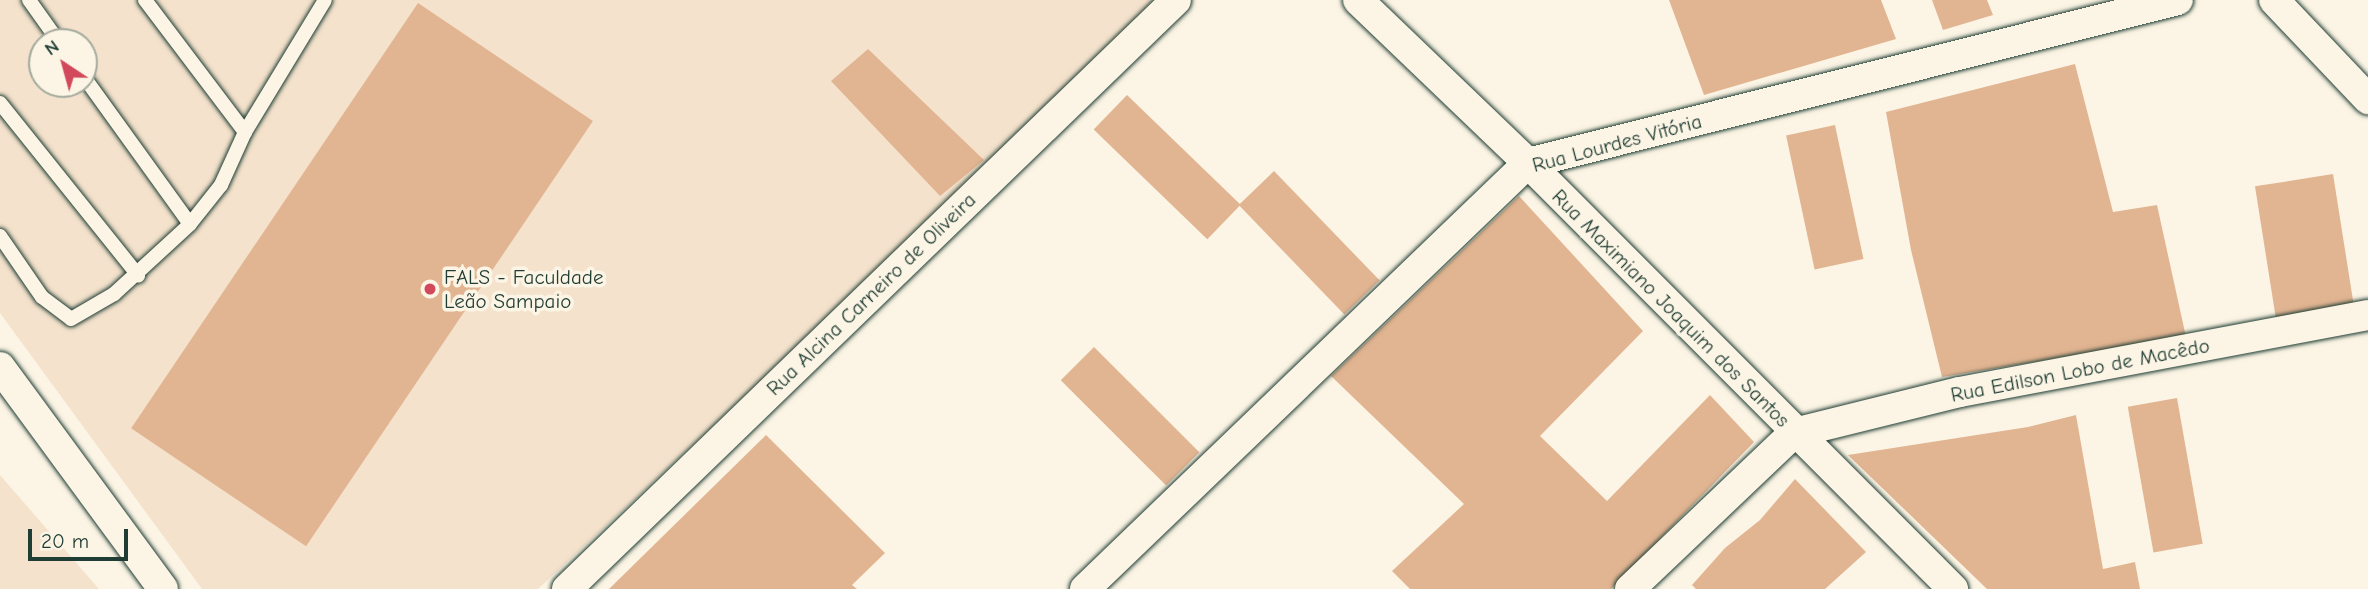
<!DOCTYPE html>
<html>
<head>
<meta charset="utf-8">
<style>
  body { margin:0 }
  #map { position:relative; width:2368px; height:589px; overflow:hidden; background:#fcf5e5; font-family:"Comic Neue",sans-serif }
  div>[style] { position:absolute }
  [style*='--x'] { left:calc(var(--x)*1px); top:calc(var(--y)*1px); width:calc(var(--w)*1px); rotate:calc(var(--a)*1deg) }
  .built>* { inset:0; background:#f4e2cc }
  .building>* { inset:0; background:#e2b592; transform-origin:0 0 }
  .roads { filter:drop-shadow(0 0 2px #1f3d34) drop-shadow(0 0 2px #1f3d34) }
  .lane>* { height:14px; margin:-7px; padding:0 7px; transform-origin:7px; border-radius:7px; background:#fcf5e5 }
  .street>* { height:30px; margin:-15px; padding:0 15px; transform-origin:15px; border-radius:15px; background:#fcf5e5 }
  .dots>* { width:19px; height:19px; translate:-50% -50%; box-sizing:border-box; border:4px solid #fcf5e5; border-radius:50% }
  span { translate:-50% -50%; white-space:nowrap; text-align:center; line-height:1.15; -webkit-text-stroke:7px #fcf5e5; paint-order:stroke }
  .street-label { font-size:21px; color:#1f3d34 }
  .poi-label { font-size:21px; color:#1f3d34 }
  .left { translate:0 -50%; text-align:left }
  .north { position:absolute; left:28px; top:28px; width:70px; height:70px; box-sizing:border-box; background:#fcf5e5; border:2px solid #a4ab9e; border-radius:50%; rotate:324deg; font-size:19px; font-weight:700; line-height:28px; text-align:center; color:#1f3d34 }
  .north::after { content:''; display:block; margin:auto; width:24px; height:32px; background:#d1495b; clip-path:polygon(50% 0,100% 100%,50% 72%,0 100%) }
  .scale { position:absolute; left:28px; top:529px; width:100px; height:32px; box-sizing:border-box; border:4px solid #1f3d34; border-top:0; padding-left:9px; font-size:21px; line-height:24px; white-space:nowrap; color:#1f3d34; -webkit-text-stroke:5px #fcf5e5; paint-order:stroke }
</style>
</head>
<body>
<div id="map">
  <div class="built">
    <i style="clip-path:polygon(evenodd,0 0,1161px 0,887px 264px,538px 589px,202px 589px,0 313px,0 0,42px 42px,84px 42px,84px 84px,42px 84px,42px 42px)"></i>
    <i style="clip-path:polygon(0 475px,99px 589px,100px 589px,0 589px)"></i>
  </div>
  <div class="building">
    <i style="clip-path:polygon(1669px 0,1881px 0,1896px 39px,1704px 95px)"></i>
    <i style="clip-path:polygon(1932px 0,1987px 0,1993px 15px,1943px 30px)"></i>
    <i style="left:418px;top:3px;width:211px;height:513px;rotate:34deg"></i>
    <i style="clip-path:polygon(868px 49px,984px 160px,940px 196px,831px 81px)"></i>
    <i style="clip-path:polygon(2075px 64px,2113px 212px,2157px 205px,2186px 337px,1942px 377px,1911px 250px,1886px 112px)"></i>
    <i style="left:1127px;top:95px;width:158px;height:48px;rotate:44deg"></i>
    <i style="left:1835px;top:125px;width:137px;height:50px;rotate:78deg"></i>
    <i style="left:1274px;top:171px;width:152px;height:49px;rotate:46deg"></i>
    <i style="left:2333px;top:174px;width:135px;height:79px;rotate:81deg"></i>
    <i style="clip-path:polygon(1519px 196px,1643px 331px,1540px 436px,1607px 501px,1710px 395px,1754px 442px,1611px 589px,1410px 589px,1392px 571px,1464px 504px,1331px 376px)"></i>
    <i style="left:1094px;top:347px;width:149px;height:47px;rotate:45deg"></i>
    <i style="left:2177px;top:398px;width:148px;height:50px;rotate:80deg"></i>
    <i style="clip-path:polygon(2076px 415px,2103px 569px,2135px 562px,2140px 589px,1987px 589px,1848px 455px,2028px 427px)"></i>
    <i style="clip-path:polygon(766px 435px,885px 553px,852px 585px,857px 589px,609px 589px)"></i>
    <i style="clip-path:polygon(1795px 479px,1866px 552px,1825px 589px,1696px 589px,1692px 585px,1725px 548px,1760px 520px)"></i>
  </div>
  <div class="roads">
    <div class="lane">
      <i style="--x:29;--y:0;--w:52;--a:54.5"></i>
      <i style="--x:145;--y:0;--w:166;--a:52.9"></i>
      <i style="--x:245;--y:132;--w:154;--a:-58.8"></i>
      <i style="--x:84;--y:77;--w:181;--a:54.2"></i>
      <i style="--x:0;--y:103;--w:221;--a:51.3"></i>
      <i style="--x:0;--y:236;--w:74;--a:55.5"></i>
      <i style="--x:42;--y:297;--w:36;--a:37"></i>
      <i style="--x:71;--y:319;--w:50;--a:-30.2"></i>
      <i style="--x:114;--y:294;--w:103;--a:-42.6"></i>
      <i style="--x:190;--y:224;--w:50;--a:-51.5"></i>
      <i style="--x:221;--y:185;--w:58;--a:-65.6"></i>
    </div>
    <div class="street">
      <i style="--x:1358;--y:0;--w:236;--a:43.8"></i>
      <i style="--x:1528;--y:163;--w:602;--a:45.07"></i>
      <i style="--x:2274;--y:0;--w:137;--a:46.5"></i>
      <i style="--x:0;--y:367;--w:275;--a:53.7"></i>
      <i style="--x:567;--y:589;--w:847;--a:-44.04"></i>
      <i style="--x:1085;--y:589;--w:615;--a:-43.88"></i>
      <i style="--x:1528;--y:163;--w:670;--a:-14.08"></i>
      <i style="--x:1630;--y:589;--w:226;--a:-43.6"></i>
      <i style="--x:1794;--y:433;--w:171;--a:-13.9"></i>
      <i style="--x:1960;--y:392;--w:415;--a:-10.7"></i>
    </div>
  </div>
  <div class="dots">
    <i style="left:430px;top:289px;background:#d1495b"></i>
  </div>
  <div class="street-label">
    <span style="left:1617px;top:143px;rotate:-15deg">Rua Lourdes Vitória</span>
    <span style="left:871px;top:294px;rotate:-44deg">Rua Alcina Carneiro de Oliveira</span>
    <span style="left:1671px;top:308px;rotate:45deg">Rua Maximiano Joaquim dos Santos</span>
    <span style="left:2080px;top:370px;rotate:-11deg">Rua Edilson Lobo de Macêdo</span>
  </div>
  <div class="poi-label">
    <span class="left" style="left:444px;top:289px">FALS - Faculdade<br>Leão Sampaio</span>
  </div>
  <div class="north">N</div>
  <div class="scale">20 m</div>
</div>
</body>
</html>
